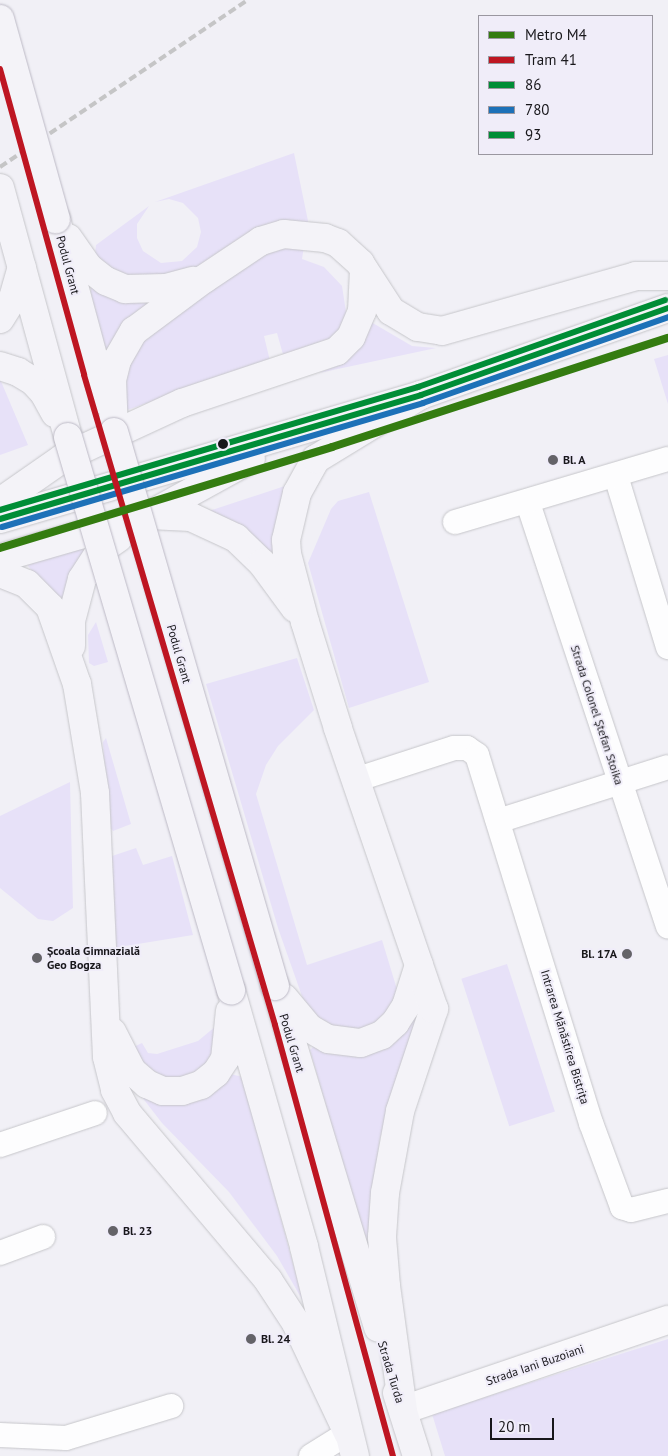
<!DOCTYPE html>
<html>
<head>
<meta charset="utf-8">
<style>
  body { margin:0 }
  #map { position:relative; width:668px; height:1456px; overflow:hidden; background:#f1f0f6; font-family:"PT Sans",sans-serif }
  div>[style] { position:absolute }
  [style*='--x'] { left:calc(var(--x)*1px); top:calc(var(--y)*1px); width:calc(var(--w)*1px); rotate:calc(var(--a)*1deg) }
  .green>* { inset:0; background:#e7e1f8; transform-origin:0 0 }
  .roads { filter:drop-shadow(0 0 1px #c6c6ca) drop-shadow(0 0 1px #c6c6ca) }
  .street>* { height:24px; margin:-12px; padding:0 12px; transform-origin:12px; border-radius:12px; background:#fdfdfe }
  .secondary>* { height:28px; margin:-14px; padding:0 14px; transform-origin:14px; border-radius:14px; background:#f9f8fb }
  .primary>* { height:28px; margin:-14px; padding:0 14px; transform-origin:14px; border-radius:14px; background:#f4f3f8 }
  .rail>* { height:4px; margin-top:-2px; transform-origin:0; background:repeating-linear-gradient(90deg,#c5c5c6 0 8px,transparent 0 12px) }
  .bridges { filter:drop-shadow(0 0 1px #bcb9c5) drop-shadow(0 0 1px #bcb9c5) }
  .primary-bridge>* { height:28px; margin:-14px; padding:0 14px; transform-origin:14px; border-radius:14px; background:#f4f3f8 }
  .bus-1>* { height:6px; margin:-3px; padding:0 3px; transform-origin:3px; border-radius:3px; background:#008d36 }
  .bus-2>* { height:6px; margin:-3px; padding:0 3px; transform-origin:3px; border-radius:3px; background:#1d71b8 }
  .bus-3>* { height:6px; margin:-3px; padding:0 3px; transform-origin:3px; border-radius:3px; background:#008d36 }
  .tram-1>* { height:6px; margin:-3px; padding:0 3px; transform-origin:3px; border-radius:3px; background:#be1622 }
  .metro-1>* { height:8px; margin:-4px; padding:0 4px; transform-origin:4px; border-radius:4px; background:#347c11 }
  .dots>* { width:14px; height:14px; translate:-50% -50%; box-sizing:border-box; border:2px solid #f0edf9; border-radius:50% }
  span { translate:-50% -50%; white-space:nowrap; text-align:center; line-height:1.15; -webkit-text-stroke:4px #f0edf9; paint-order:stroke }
  .street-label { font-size:12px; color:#18171b }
  .poi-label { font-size:12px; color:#18171b; font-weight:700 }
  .left { translate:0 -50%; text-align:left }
  .right { translate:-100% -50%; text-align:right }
  .legend { position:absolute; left:478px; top:15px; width:175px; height:140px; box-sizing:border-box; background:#f0edf9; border:1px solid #9a97a0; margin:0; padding:6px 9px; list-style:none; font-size:15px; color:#18171b }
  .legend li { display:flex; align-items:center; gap:10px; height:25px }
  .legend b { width:25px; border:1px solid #9a97a0 }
  .scale { position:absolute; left:490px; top:1418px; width:64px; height:22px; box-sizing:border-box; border:2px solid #18171b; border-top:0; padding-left:6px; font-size:15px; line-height:18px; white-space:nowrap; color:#18171b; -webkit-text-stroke:4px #f0edf9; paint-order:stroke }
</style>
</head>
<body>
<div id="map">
  <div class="green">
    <i style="clip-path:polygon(294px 153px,308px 221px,302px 259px,324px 267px,342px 286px,346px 312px,339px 335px,284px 358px,277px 333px,264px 336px,270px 361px,124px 411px,90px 297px,96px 245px,149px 206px,137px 224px,137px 238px,143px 251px,161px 263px,182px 261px,197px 247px,201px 232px,198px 218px,183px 203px,169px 199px,155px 202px)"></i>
    <i style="clip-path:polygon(371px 322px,412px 346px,436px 348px,319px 373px,335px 366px)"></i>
    <i style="clip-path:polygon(668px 355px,668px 404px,654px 359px)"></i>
    <i style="clip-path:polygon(0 379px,28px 445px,0 455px)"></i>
    <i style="clip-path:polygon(291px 484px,279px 559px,209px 511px)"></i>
    <i style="clip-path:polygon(369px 492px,429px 682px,349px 708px,308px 563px,331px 509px,338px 501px)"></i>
    <i style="clip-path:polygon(83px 547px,84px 551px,61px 607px,25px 562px)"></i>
    <i style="clip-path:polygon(96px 622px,108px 662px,94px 666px,89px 663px,88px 635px)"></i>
    <i style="clip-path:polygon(297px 658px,314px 710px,278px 746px,266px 765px,256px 794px,307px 965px,382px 940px,399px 996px,395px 1008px,360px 1035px,317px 1021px,303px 999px,278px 928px,206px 684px)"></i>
    <i style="clip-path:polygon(106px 738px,131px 824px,113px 831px,108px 826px,103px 742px)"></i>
    <i style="clip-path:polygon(70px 782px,73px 908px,53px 921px,38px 919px,0 888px,0 816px)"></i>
    <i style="clip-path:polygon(136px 848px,143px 865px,172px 856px,193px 935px,113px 948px,111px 861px,112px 856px)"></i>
    <i style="left:507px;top:964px;width:155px;height:48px;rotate:72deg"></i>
    <i style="clip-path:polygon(416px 1013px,419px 1014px,380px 1138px,373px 1195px,372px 1255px,369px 1257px,310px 1050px,316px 1044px,335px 1054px,351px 1055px)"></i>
    <i style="clip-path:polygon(216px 1026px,218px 1046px,204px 1069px,181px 1080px,154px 1076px,129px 1049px,142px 1043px,148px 1053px,157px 1054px,198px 1041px)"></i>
    <i style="clip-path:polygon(230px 1074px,243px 1077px,303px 1301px,277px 1256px,229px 1192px,162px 1123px,138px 1092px)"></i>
    <i style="clip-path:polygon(668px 1339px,668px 1456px,445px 1456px,432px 1414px)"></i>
  </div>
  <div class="roads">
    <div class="street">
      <i style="--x:616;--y:476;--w:179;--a:73.1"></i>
      <i style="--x:528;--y:503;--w:446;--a:71.7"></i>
      <i style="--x:455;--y:522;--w:222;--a:-16.5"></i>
      <i style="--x:355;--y:780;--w:104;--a:-17.9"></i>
      <i style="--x:454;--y:748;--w:13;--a:0"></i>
      <i style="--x:467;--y:748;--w:12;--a:35"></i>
      <i style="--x:477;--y:755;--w:385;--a:72.8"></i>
      <i style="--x:591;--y:1123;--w:90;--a:69.7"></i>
      <i style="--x:622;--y:1207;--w:9;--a:18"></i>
      <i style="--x:631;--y:1210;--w:38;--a:-14"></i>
      <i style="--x:498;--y:821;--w:178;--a:-17.6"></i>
      <i style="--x:0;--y:1145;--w:100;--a:-18.6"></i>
      <i style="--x:0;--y:1253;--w:46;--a:-20.4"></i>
      <i style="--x:0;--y:1435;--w:66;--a:2.6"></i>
      <i style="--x:66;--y:1438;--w:110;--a:-16.9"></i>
      <i style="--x:311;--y:1456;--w:44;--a:-31.9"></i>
    </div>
    <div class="secondary">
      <i style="--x:403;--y:1410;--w:280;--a:-18.8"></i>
    </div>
    <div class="primary">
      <i style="--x:0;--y:188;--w:258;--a:74.7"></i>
      <i style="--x:56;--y:219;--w:188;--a:74.9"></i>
      <i style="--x:68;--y:238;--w:35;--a:55"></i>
      <i style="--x:88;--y:267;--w:23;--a:38"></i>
      <i style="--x:106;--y:281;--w:21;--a:23"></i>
      <i style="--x:125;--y:289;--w:41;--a:-1.4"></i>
      <i style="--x:166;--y:288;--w:28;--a:-15"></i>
      <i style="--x:0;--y:319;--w:25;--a:-58"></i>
      <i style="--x:13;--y:298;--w:32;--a:-74"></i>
      <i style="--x:0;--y:366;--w:19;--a:18"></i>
      <i style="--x:18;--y:372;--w:17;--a:31"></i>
      <i style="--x:33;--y:381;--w:16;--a:47"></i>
      <i style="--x:44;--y:393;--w:23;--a:61"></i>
      <i style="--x:114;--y:432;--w:52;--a:-92.2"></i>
      <i style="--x:112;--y:380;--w:21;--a:-76"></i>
      <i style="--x:117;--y:360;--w:34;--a:-60"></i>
      <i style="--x:134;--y:331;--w:87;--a:-36.6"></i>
      <i style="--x:204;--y:279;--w:69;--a:-33.7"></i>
      <i style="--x:261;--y:241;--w:24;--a:-17"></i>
      <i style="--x:284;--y:234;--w:41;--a:5.6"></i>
      <i style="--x:325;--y:238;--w:14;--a:21"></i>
      <i style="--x:338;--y:243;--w:30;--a:42"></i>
      <i style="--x:360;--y:263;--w:57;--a:57.1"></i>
      <i style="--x:391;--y:311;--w:31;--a:31"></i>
      <i style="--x:418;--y:327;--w:24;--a:9"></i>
      <i style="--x:442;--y:331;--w:202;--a:-15.8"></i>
      <i style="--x:636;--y:276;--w:32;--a:0"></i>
      <i style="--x:0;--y:502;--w:77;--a:-34.9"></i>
      <i style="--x:63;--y:458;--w:131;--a:-24.8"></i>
      <i style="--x:182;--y:403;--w:163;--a:-18.5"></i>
      <i style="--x:337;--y:351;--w:20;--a:-45"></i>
      <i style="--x:351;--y:337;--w:28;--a:-67"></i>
      <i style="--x:362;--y:311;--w:41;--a:-87.2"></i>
      <i style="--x:151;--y:514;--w:114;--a:-28.8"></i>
      <i style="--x:0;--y:519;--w:439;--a:-16.4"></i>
      <i style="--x:421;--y:395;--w:262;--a:-19.4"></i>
      <i style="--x:0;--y:558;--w:155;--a:-16.1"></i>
      <i style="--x:149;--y:515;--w:42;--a:2.7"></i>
      <i style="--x:191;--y:517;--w:50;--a:25"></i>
      <i style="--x:236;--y:538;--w:36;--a:44"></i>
      <i style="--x:262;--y:563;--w:56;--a:53.7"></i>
      <i style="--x:0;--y:573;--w:29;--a:22"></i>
      <i style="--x:27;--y:584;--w:33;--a:45"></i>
      <i style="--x:50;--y:607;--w:82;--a:70.7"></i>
      <i style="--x:77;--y:684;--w:110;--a:80.6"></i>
      <i style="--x:95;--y:793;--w:264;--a:87.4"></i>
      <i style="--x:107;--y:1057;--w:34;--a:76"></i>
      <i style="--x:115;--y:1090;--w:26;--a:62"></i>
      <i style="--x:127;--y:1113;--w:219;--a:49.8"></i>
      <i style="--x:268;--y:1280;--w:51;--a:56.9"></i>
      <i style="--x:296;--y:1323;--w:122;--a:64.7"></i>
      <i style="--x:71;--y:646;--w:25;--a:-90"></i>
      <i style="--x:71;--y:621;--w:43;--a:-75.3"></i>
      <i style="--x:82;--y:579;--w:35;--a:-57"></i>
      <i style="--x:101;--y:550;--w:21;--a:-35"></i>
      <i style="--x:275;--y:986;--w:357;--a:73.2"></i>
      <i style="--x:231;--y:990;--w:267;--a:74.1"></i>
      <i style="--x:304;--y:1247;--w:215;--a:76.3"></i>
      <i style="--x:284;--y:998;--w:39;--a:50"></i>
      <i style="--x:309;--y:1028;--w:22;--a:30"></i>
      <i style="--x:328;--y:1039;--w:33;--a:7"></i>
      <i style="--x:361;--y:1043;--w:22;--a:-21"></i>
      <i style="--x:382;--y:1035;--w:18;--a:-43"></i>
      <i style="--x:395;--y:1023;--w:20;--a:-57"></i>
      <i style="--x:406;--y:1006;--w:43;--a:-72.4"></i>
      <i style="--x:112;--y:1032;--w:44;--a:62.9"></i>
      <i style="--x:132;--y:1071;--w:20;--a:41"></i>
      <i style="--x:147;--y:1084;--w:17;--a:24"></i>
      <i style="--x:163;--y:1091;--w:19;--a:0"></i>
      <i style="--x:182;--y:1091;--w:20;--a:-18"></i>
      <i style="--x:201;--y:1085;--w:19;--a:-39"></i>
      <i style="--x:216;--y:1073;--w:17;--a:-57"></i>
      <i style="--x:225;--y:1059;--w:48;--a:-84.1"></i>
      <i style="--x:397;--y:1393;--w:66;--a:72.4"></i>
      <i style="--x:403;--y:1410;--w:125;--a:-97.8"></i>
      <i style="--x:386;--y:1286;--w:49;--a:-94.7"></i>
      <i style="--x:382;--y:1237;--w:44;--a:-86.1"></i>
      <i style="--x:385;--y:1193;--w:83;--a:-79.6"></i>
      <i style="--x:400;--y:1111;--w:108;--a:-71.6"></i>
      <i style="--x:434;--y:1009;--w:297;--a:-108.9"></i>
      <i style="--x:338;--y:728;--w:111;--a:-107.3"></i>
      <i style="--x:305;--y:622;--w:70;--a:-104.8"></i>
      <i style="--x:287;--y:554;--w:14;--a:-94"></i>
      <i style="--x:286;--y:540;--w:48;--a:-76.8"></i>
      <i style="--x:297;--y:493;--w:39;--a:-61"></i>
      <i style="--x:316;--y:459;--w:123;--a:-31.4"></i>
    </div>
  </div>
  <div class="rail">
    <i style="--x:0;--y:167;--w:299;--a:-34"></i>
  </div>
  <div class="bridges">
    <div class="primary-bridge">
      <i style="--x:0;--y:19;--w:208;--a:74.4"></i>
      <i style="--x:114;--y:432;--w:577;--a:73.8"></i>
      <i style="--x:68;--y:437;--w:577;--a:73.58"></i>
    </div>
  </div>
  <div class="bus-1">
    <i style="--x:0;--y:519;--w:439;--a:-16.4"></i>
    <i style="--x:421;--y:395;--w:262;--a:-19.4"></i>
  </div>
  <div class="bus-2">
    <i style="--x:2;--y:527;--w:439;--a:-16.4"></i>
    <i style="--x:423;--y:403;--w:260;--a:-19.3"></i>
  </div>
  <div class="bus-3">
    <i style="--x:0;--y:510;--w:436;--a:-16.4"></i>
    <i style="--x:418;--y:387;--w:262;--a:-19.4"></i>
  </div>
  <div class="tram-1">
    <i style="--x:0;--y:69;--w:317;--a:74.6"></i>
    <i style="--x:84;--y:375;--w:677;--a:73.62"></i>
    <i style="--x:275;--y:1025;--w:447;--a:74.7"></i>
  </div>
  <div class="metro-1">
    <i style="--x:0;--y:548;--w:347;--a:-16.9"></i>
    <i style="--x:332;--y:447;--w:353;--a:-18"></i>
  </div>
  <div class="dots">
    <i style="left:223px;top:444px;background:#18171b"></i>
    <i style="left:553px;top:460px;background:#646368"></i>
    <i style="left:627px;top:954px;background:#646368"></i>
    <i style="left:37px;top:958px;background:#646368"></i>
    <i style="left:113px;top:1231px;background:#646368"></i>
    <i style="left:251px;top:1339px;background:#646368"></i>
  </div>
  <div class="street-label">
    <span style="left:68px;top:265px;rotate:75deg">Podul Grant</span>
    <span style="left:179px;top:654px;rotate:74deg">Podul Grant</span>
    <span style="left:597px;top:715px;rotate:72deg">Strada Colonel Ștefan Stoika</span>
    <span style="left:565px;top:1037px;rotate:73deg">Intrarea Mănăstirea Bistrița</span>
    <span style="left:292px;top:1043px;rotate:73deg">Podul Grant</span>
    <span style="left:535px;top:1365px;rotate:-19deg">Strada Iani Buzoiani</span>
    <span style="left:391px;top:1372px;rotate:73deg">Strada Turda</span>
  </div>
  <div class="poi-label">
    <span class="left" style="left:563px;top:460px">Bl. A</span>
    <span class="left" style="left:47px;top:958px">Școala Gimnazială<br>Geo Bogza</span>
    <span class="right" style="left:617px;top:954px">Bl. 17A</span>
    <span class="left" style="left:123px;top:1231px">Bl. 23</span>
    <span class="left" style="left:261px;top:1339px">Bl. 24</span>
  </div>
  <ul class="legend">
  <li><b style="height:6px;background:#347c11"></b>Metro M4</li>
  <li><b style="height:6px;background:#be1622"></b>Tram 41</li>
  <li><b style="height:6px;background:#008d36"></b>86</li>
  <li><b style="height:6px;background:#1d71b8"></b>780</li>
  <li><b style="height:6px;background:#008d36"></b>93</li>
  </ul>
  <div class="scale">20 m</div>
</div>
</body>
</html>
